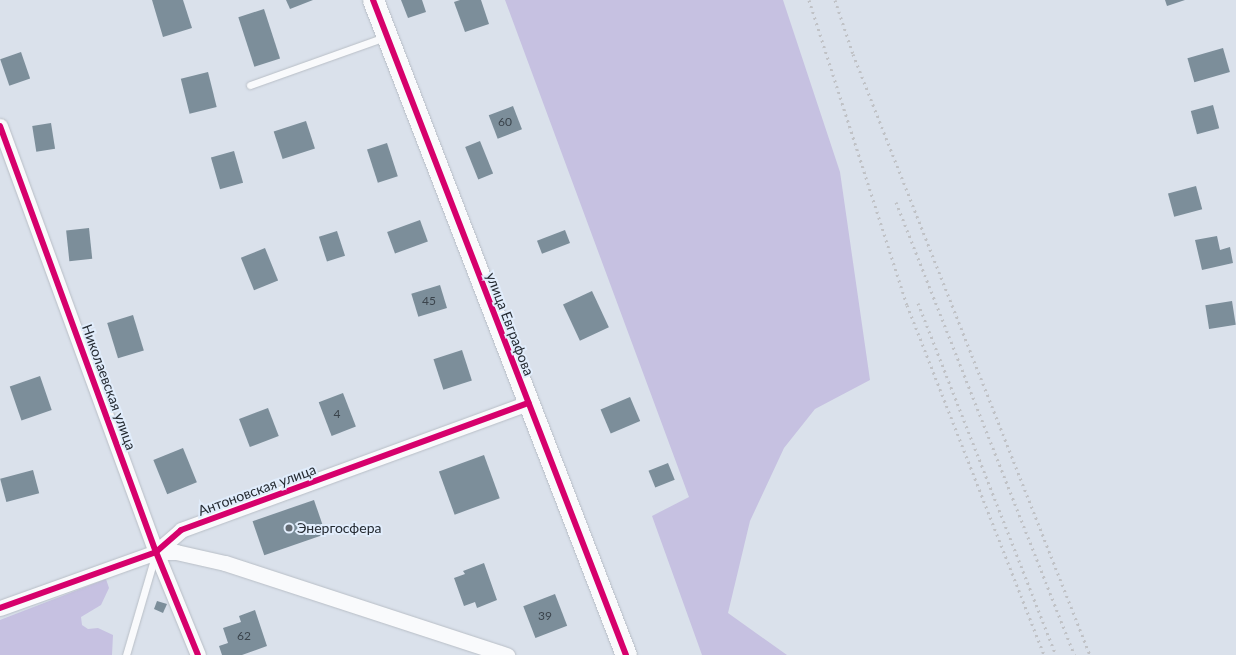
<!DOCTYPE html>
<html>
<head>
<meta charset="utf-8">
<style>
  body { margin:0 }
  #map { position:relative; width:1236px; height:655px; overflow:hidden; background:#dae1eb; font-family:Lato,sans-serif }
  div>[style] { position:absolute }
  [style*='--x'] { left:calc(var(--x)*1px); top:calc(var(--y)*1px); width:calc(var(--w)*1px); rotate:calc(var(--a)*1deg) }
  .green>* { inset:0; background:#c6c1e1 }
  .building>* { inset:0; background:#7c8e9a; transform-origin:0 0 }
  .roads { filter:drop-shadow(0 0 1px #b8bec6) drop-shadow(0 0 1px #b8bec6) }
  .lane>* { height:7px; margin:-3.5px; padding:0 3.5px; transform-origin:3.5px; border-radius:3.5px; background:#f9fafc }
  .street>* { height:15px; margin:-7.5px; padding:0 7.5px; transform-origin:7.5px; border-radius:7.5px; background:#f9fafc }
  .secondary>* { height:21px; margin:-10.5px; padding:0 10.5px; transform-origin:10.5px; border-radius:10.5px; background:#f9fafc }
  .rail>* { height:3px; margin-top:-1.5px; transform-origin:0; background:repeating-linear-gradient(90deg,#c0c2c6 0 2px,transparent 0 6px) }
  .cycleway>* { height:6px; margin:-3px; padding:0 3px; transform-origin:3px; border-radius:3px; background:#d6006c }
  .dots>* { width:11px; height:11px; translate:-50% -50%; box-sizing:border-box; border:2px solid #e1edfc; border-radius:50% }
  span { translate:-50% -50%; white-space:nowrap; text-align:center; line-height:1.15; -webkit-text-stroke:4px #e1edfc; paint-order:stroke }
  .number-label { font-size:12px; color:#3b444c }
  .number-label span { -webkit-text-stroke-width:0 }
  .street-label { font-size:14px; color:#252b32 }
  .poi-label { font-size:14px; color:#252b32 }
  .left { translate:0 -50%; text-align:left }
</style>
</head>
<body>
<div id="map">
  <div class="green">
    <i style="clip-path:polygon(505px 0,783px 0,840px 172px,870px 380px,815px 409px,784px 448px,750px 521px,728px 613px,787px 655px,702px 655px,652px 516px,689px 497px)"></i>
    <i style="clip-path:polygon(106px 579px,109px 588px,101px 605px,81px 617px,82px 625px,88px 629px,98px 628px,113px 635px,112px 655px,0 655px,0 620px)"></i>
  </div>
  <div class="building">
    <i style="clip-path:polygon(152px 0,183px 0,192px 28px,163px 37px)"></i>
    <i style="clip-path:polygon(286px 0,313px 0,290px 9px)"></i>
    <i style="clip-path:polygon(401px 0,422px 0,426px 12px,408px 18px)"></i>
    <i style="clip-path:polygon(460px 0,481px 0,489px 24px,465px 32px,454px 2px)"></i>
    <i style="clip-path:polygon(1165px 0,1185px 0,1167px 6px)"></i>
    <i style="left:264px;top:9px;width:52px;height:27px;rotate:72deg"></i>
    <i style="left:1223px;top:48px;width:25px;height:37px;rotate:74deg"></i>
    <i style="left:21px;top:52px;width:28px;height:22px;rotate:71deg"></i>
    <i style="left:208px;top:72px;width:36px;height:28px;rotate:76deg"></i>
    <i style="left:1213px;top:105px;width:24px;height:23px;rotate:75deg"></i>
    <i style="left:513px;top:106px;width:25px;height:26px;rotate:69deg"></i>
    <i style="left:306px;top:121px;width:29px;height:34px;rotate:72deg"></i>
    <i style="left:51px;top:123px;width:26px;height:19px;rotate:81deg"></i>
    <i style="left:480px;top:141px;width:35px;height:16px;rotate:68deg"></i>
    <i style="left:387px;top:143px;width:35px;height:21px;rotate:72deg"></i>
    <i style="left:234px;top:151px;width:33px;height:24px;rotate:74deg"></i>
    <i style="left:1196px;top:186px;width:24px;height:29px;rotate:75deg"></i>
    <i style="left:420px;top:220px;width:23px;height:35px;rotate:70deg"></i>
    <i style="left:89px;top:228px;width:31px;height:23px;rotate:84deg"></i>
    <i style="left:565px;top:230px;width:14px;height:30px;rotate:69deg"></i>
    <i style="left:337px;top:231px;width:26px;height:19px;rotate:72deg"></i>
    <i style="clip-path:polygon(1217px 236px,1220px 250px,1230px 247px,1233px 263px,1202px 270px,1195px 240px)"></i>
    <i style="left:265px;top:248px;width:35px;height:26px;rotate:68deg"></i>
    <i style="left:440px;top:285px;width:24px;height:30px;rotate:73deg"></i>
    <i style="left:592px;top:291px;width:40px;height:32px;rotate:65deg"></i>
    <i style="left:1232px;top:301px;width:24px;height:27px;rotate:81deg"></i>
    <i style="left:133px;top:315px;width:37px;height:27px;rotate:73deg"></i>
    <i style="left:462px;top:350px;width:32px;height:30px;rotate:72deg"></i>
    <i style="left:40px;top:376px;width:36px;height:32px;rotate:71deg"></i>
    <i style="left:343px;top:393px;width:36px;height:26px;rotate:69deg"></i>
    <i style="left:630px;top:397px;width:26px;height:32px;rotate:67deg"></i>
    <i style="left:268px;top:408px;width:30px;height:31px;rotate:69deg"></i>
    <i style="left:183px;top:448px;width:37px;height:32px;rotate:68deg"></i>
    <i style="left:484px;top:455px;width:46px;height:48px;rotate:70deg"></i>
    <i style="left:668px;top:463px;width:18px;height:21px;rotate:68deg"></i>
    <i style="left:33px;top:470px;width:24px;height:34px;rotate:75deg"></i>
    <i style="left:314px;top:500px;width:36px;height:65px;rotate:71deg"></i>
    <i style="clip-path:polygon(484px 563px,497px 600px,477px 608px,475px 602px,464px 606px,454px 578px,465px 574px,463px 571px)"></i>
    <i style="left:555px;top:594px;width:34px;height:34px;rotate:69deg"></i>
    <i style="clip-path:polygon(157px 601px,167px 604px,163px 613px,154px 609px)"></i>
    <i style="clip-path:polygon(255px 610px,267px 646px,242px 655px,222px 655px,219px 646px,228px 643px,223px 628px,241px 622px,239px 616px)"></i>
  </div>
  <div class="roads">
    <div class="lane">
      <i style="--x:250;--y:85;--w:143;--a:-19.6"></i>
      <i style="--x:126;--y:655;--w:103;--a:-73.7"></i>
    </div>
    <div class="street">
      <i style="--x:0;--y:126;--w:454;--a:69.9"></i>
      <i style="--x:156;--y:552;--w:111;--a:67.8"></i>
      <i style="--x:156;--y:552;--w:20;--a:0"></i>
      <i style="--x:176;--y:552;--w:50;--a:12.7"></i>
      <i style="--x:225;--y:563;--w:297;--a:18.1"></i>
      <i style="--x:0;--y:608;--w:166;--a:-19.7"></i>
      <i style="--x:156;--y:552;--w:33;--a:-41"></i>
      <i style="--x:181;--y:530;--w:370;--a:-20.1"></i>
    </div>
    <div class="secondary">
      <i style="--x:373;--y:0;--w:702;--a:68.88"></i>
    </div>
  </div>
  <div class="rail">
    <i style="--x:809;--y:0;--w:320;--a:72.2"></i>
    <i style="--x:907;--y:305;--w:376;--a:68.6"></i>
    <i style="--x:835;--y:0;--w:57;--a:71.6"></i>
    <i style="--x:853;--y:54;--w:646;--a:68.48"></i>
    <i style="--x:896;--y:202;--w:487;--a:68.5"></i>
    <i style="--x:918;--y:303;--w:378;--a:68.6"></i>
  </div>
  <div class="cycleway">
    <i style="--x:373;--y:0;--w:702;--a:68.88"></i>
    <i style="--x:0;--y:126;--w:454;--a:69.9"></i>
    <i style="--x:156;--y:552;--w:111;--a:67.8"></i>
    <i style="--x:0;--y:608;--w:166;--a:-19.7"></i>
    <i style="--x:156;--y:552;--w:33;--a:-41"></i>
    <i style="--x:181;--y:530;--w:370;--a:-20.1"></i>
  </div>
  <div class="dots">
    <i style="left:289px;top:528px;background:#646b73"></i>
  </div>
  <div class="number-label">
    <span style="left:505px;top:122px">60</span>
    <span style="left:429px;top:301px">45</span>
    <span style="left:337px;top:414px">4</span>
    <span style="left:545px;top:616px">39</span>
    <span style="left:244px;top:636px">62</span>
  </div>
  <div class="street-label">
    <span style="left:510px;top:324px;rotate:69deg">улица Евграфова</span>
    <span style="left:109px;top:387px;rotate:70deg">Николаевская улица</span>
    <span style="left:257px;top:490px;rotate:-20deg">Антоновская улица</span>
  </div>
  <div class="poi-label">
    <span class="left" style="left:297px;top:528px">Энергосфера</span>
  </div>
</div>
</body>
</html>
